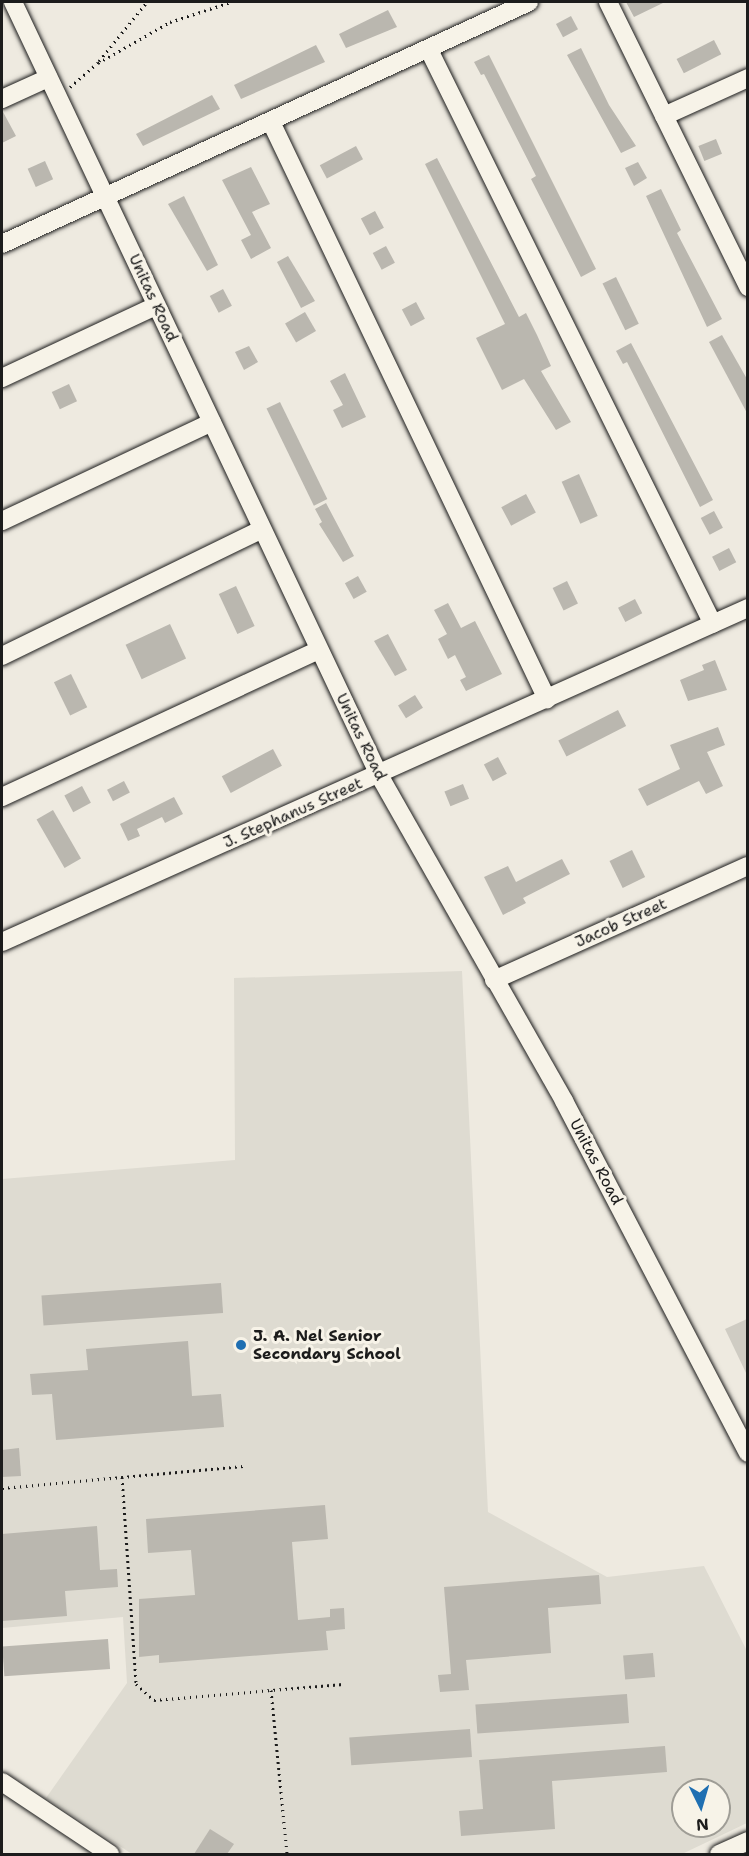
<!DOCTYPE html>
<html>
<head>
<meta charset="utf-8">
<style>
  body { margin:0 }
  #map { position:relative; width:749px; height:1856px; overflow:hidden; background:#eeeae0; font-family:"Shantell Sans",sans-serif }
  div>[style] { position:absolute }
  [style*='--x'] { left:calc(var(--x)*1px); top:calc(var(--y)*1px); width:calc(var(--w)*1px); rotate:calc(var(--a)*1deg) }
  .built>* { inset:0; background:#dedbd1 }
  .green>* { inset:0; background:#cfccc3 }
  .building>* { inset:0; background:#bab7af; transform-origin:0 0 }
  .path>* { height:3px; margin-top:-1.5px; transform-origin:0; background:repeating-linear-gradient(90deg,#1c1c1c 0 1.5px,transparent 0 6px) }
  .roads { filter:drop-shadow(0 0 2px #1c1c1c) drop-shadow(0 0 2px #1c1c1c) }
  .street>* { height:18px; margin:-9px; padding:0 9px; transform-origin:9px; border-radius:9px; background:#f7f3e8 }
  .dots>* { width:16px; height:16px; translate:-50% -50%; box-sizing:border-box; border:3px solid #f7f3e8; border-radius:50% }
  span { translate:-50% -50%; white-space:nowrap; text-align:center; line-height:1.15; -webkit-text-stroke:6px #f7f3e8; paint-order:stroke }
  .street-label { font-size:16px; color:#1c1c1c }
  .poi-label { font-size:16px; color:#1c1c1c; font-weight:700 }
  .left { translate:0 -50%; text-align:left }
  .frame { position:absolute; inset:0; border:3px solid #1c1c1c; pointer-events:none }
  .north { position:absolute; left:671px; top:1778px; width:60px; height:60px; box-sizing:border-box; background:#f7f3e8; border:2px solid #9f9d96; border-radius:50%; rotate:175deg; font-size:16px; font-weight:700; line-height:24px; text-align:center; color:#1c1c1c }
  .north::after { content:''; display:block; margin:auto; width:21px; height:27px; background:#1f6fb2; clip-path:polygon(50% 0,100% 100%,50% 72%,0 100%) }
</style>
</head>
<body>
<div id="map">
  <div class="built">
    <i style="clip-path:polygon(evenodd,462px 971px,488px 1512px,607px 1577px,704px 1566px,747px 1651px,747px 1823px,682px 1854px,132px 1854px,46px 1798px,127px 1683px,123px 1617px,2px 1628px,2px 1179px,235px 1160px,234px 978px,462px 971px,683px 1790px,719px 1790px,719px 1826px,683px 1826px,683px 1790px)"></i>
  </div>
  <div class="green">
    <i style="clip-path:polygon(747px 1319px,747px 1375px,725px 1329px)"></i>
  </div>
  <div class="building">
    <i style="clip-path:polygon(626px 2px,665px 2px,634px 17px)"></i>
    <i style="clip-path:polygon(388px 10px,397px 27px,346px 48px,339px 34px)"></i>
    <i style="left:571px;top:16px;width:15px;height:17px;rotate:62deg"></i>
    <i style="left:714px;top:40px;width:16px;height:42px;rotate:63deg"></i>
    <i style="clip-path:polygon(316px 45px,325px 62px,241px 99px,234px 85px)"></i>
    <i style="clip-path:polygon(581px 48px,609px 105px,636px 146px,621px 153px,567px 55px)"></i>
    <i style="clip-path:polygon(489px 55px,596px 269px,581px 277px,531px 179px,536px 176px,484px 74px,481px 75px,474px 62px)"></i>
    <i style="clip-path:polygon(212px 95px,220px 109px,143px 146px,136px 134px)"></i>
    <i style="clip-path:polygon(2px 110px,16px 136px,2px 143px)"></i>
    <i style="left:716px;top:139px;width:16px;height:19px;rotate:68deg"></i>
    <i style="left:356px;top:146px;width:15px;height:41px;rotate:62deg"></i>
    <i style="clip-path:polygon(437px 158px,519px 317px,526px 313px,537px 335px,551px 366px,541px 371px,571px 422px,556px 430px,524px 379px,502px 390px,476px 338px,505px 324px,425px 164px)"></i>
    <i style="left:45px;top:161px;width:20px;height:19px;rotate:66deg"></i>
    <i style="clip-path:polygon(638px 162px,647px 178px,634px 186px,625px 168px)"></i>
    <i style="clip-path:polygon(251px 167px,270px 204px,252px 212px,271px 248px,251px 259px,241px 240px,251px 235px,222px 180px)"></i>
    <i style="clip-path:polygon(661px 189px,681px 230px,677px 233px,722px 319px,707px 327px,646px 196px)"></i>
    <i style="clip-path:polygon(184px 196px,218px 265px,207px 271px,168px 204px)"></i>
    <i style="left:375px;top:211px;width:19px;height:16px;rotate:62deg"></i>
    <i style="left:386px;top:246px;width:19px;height:15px;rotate:62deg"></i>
    <i style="clip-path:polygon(288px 256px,315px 301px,301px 308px,277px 262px)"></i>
    <i style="left:616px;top:277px;width:52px;height:15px;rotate:64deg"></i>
    <i style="left:223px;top:289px;width:19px;height:15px;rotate:62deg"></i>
    <i style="left:416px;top:302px;width:19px;height:16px;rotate:62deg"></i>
    <i style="left:305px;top:312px;width:22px;height:23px;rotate:60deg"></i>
    <i style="clip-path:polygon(722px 335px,747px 379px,747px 413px,709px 342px)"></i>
    <i style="clip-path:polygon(631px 343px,713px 500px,700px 507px,627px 362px,623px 364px,616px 351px)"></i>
    <i style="clip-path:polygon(249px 346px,258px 362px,244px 370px,235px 352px)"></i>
    <i style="clip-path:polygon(345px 373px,366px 417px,342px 428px,333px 410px,343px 405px,330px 381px)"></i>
    <i style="left:69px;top:384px;width:19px;height:19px;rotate:65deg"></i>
    <i style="left:280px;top:402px;width:108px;height:15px;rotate:64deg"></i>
    <i style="left:579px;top:474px;width:46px;height:19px;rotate:66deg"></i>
    <i style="left:526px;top:494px;width:21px;height:28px;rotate:62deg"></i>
    <i style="clip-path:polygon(326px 503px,354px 556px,343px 562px,319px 524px,322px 522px,315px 509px)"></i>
    <i style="left:714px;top:511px;width:19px;height:15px;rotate:62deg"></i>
    <i style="left:729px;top:548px;width:16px;height:19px;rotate:63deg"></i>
    <i style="left:358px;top:576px;width:18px;height:15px;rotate:61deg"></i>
    <i style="left:567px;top:581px;width:25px;height:16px;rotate:64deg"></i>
    <i style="left:236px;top:586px;width:44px;height:19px;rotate:65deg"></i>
    <i style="left:635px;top:599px;width:16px;height:19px;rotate:63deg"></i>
    <i style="clip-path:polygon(448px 603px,461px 628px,475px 621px,502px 674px,466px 691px,460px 680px,466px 677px,455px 655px,448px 659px,438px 639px,447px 634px,434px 610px)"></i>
    <i style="left:170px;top:624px;width:38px;height:49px;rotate:65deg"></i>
    <i style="clip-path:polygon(388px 634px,407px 670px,395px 676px,374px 641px)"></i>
    <i style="clip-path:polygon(715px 660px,727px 690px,688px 701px,680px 680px,704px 670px,702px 665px)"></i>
    <i style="left:71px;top:674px;width:37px;height:19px;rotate:64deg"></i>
    <i style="left:415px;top:695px;width:15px;height:20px;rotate:58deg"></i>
    <i style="left:618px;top:710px;width:18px;height:67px;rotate:63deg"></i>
    <i style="clip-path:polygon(718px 727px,725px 745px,707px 752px,723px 786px,706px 794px,699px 781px,647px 806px,638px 789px,680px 769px,670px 745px)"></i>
    <i style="left:273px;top:749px;width:19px;height:58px;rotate:62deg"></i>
    <i style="left:498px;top:757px;width:19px;height:16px;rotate:62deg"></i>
    <i style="left:124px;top:781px;width:13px;height:19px;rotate:63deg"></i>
    <i style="left:463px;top:784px;width:16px;height:20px;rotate:68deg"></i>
    <i style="left:82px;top:786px;width:19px;height:20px;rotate:62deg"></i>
    <i style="clip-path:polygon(174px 797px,183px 814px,165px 823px,162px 817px,137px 829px,140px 836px,128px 841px,120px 824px)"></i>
    <i style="left:53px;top:810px;width:56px;height:19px;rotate:60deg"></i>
    <i style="left:632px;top:850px;width:30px;height:25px;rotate:64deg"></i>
    <i style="clip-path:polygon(562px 859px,570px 874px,523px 898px,526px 903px,503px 915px,484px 877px,508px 866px,516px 882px)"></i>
    <i style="left:221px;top:1283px;width:30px;height:180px;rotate:86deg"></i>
    <i style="clip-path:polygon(188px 1341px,192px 1396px,221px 1394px,224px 1427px,56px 1440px,52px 1394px,32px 1395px,30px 1374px,88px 1370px,86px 1349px)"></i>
    <i style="clip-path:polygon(19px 1448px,21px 1476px,2px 1477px,2px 1450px)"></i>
    <i style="clip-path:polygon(325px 1505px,328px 1539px,292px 1542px,298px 1620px,330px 1617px,330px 1609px,344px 1608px,345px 1629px,326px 1631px,328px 1650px,159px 1663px,159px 1655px,139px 1657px,139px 1599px,195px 1595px,191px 1550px,148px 1553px,146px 1519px)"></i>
    <i style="clip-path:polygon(97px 1526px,100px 1570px,117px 1569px,118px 1587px,65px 1591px,67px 1616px,2px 1621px,2px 1534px)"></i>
    <i style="clip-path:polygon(599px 1575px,601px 1604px,548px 1608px,551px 1653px,466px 1660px,469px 1690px,440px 1692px,438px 1675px,451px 1674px,444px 1587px)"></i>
    <i style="left:108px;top:1639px;width:30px;height:106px;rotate:86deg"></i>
    <i style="left:653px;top:1653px;width:24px;height:30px;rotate:85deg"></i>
    <i style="left:627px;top:1694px;width:29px;height:152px;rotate:86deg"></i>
    <i style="left:470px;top:1729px;width:28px;height:121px;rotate:86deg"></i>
    <i style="clip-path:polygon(665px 1746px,667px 1772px,552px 1781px,555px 1829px,461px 1836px,459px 1811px,483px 1809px,479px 1760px)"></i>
    <i style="clip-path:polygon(210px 1829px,234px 1844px,227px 1854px,194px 1854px)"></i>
  </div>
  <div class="path">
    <i style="--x:99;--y:61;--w:76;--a:-50.9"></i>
    <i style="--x:70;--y:87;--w:37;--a:-41"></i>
    <i style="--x:98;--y:63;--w:83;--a:-29.7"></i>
    <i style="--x:170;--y:22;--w:64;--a:-18.2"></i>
    <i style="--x:122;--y:1477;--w:207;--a:86.1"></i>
    <i style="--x:136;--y:1684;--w:24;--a:42"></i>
    <i style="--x:154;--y:1700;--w:190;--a:-4.8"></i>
    <i style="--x:2;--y:1488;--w:245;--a:-5.2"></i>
    <i style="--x:271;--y:1690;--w:165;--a:84.4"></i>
  </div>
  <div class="roads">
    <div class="street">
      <i style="--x:13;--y:2;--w:855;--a:64.66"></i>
      <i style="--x:379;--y:775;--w:375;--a:60.4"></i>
      <i style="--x:564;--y:1101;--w:397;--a:62.4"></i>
      <i style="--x:608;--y:2;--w:318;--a:63.8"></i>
      <i style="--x:429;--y:50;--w:640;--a:63.68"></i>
      <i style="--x:2;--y:99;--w:51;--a:-24.5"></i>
      <i style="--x:664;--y:116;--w:92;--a:-24.3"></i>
      <i style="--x:271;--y:122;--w:640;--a:64.44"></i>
      <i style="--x:2;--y:244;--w:580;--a:-24.66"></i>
      <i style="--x:2;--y:378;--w:170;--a:-25.1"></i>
      <i style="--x:2;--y:521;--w:232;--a:-25.2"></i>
      <i style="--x:2;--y:656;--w:289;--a:-26"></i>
      <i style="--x:2;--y:797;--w:349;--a:-24.9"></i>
      <i style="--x:2;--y:942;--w:817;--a:-24.12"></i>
      <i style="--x:494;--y:980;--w:278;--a:-24.2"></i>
      <i style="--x:2;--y:1782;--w:130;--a:33.7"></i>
      <i style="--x:719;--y:1854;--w:32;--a:-24"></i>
    </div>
  </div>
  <div class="dots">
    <i style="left:241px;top:1345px;background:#1f6fb2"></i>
  </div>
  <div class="street-label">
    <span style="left:153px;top:298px;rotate:65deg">Unitas Road</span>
    <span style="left:361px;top:737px;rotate:64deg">Unitas Road</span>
    <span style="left:293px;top:813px;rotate:-24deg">J. Stephanus Street</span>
    <span style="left:621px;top:923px;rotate:-24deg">Jacob Street</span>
    <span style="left:596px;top:1162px;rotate:62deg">Unitas Road</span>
  </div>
  <div class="poi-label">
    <span class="left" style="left:253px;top:1345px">J. A. Nel Senior<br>Secondary School</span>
  </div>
  <div class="frame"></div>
  <div class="north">N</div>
</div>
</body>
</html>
